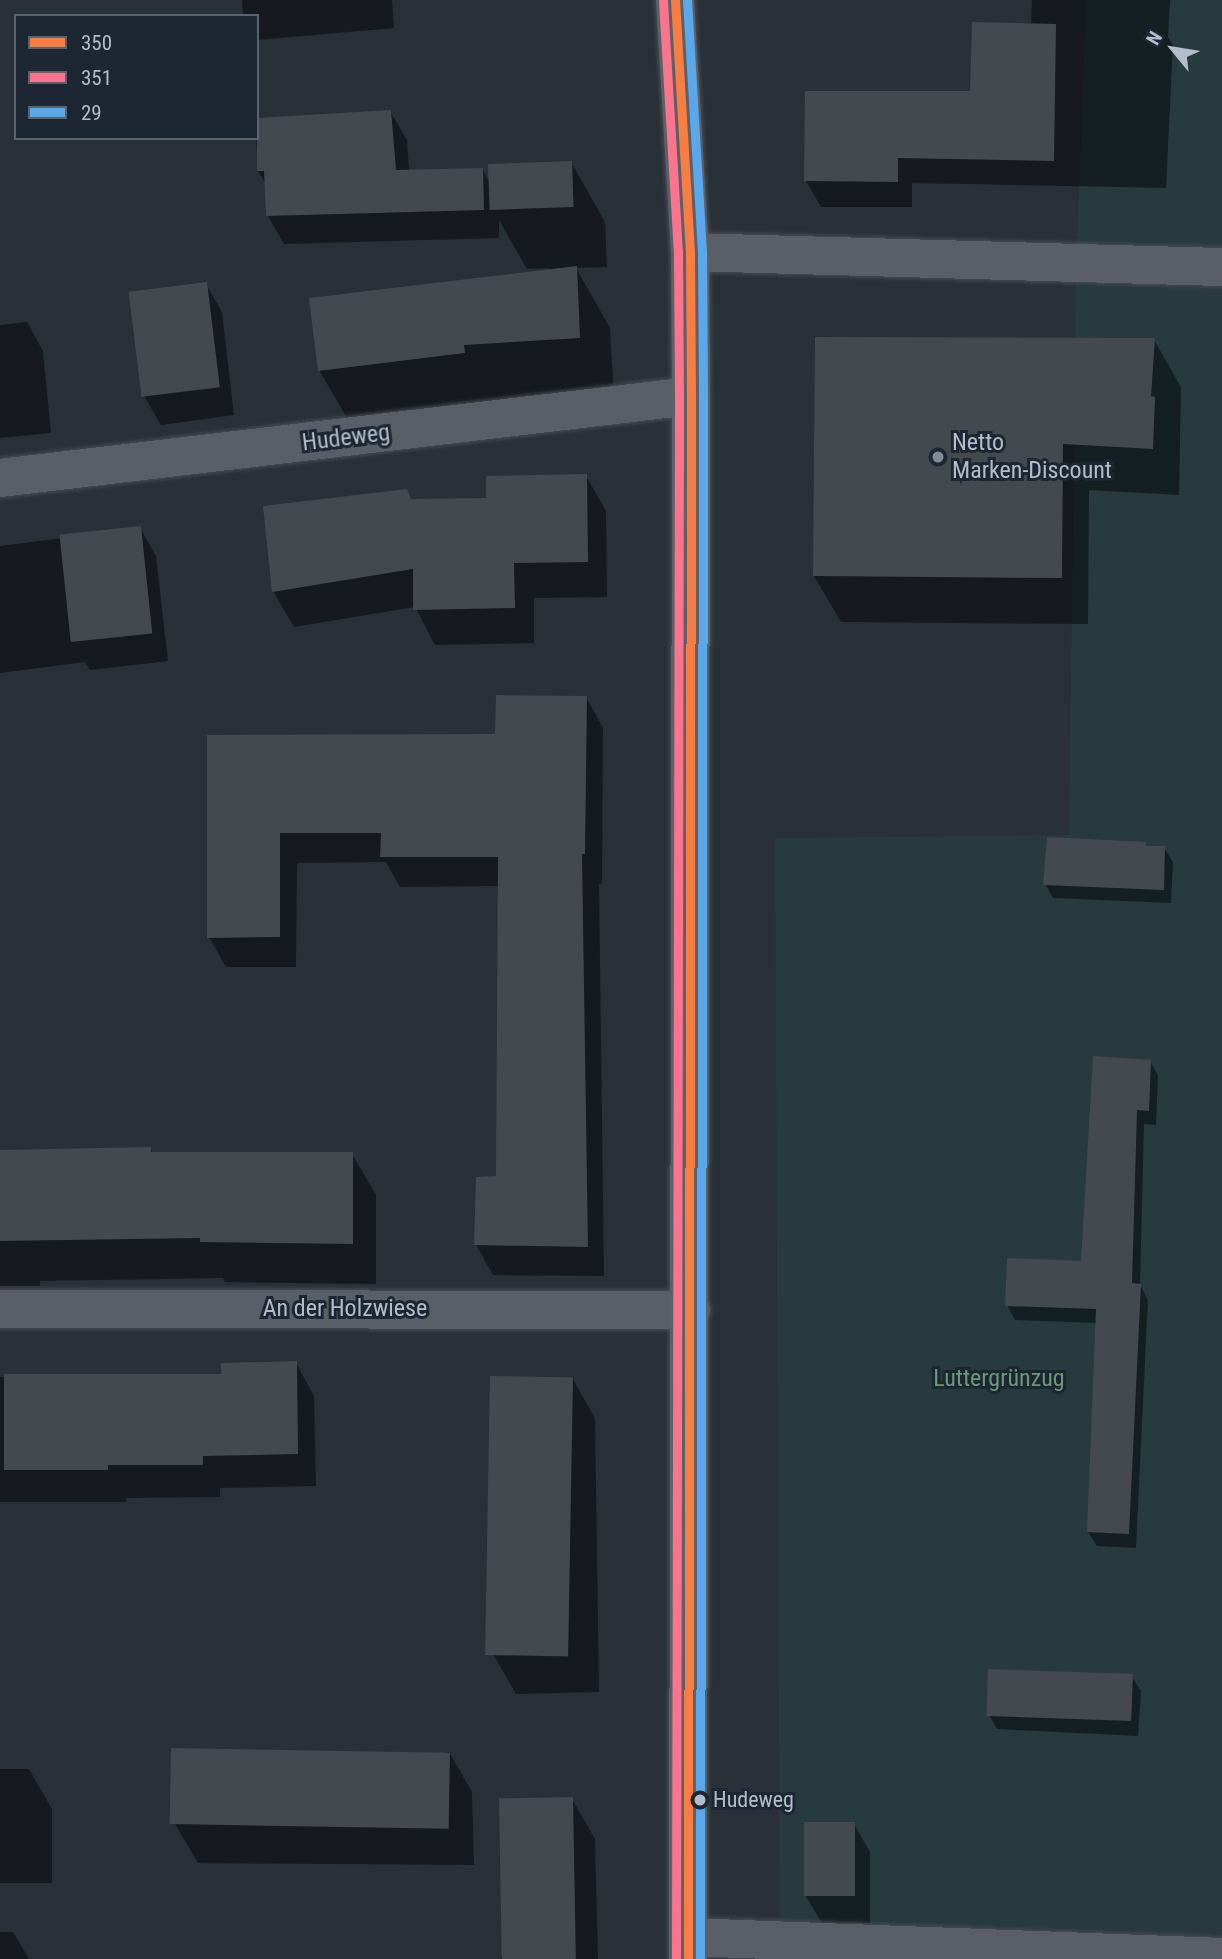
<!DOCTYPE html>
<html>
<head>
<meta charset="utf-8">
<style>
  body { margin:0 }
  #map { position:relative; width:1222px; height:1959px; overflow:hidden; background:#2a3038; font-family:"Roboto Condensed",sans-serif }
  div>[style] { position:absolute }
  [style*='--x'] { left:calc(var(--x)*1px); top:calc(var(--y)*1px); width:calc(var(--w)*1px); rotate:calc(var(--a)*1deg) }
  .green>* { inset:0; background:#273a3e }
  .shadow>* { inset:0; background:#0007 }
  .building>* { inset:0; background:#444950; transform-origin:0 0 }
  .roads { filter:drop-shadow(0 0 2px #484c53) drop-shadow(0 0 2px #484c53) }
  .minor>* { height:38px; margin:-19px; padding:0 19px; transform-origin:19px; border-radius:19px; background:#5a5e66 }
  .major>* { height:38px; margin:-19px; padding:0 19px; transform-origin:19px; border-radius:19px; background:#5c6168 }
  .bus-1>* { height:9px; margin:-4.5px; padding:0 4.5px; transform-origin:4.5px; border-radius:4.5px; background:#f77d43 }
  .bus-2>* { height:9px; margin:-4.5px; padding:0 4.5px; transform-origin:4.5px; border-radius:4.5px; background:#fc738d }
  .bus-3>* { height:9px; margin:-4.5px; padding:0 4.5px; transform-origin:4.5px; border-radius:4.5px; background:#5aa8eb }
  .dots>* { width:19px; height:19px; translate:-50% -50%; box-sizing:border-box; border:4px solid #1d2633; border-radius:50% }
  span { translate:-50% -50%; white-space:nowrap; text-align:center; line-height:1.15; -webkit-text-stroke:6px #1d2633; paint-order:stroke }
  .bus-label { font-size:22px; color:#b4bcc9 }
  .left { translate:0 -50%; text-align:left }
  .street-label { font-size:24px; color:#b4bcc9 }
  .poi-label { font-size:24px; color:#b4bcc9 }
  .park-label { font-size:24px; color:#6b9a76 }
  .legend { position:absolute; left:14px; top:14px; width:245px; height:126px; box-sizing:border-box; background:#1d2633; border:2px solid #59626f; margin:0; padding:9px 12px; list-style:none; font-size:21px; color:#b4bcc9 }
  .legend li { display:flex; align-items:center; gap:14px; height:35px }
  .legend b { width:35px; border:2px solid #59626f }
  .north { position:absolute; left:1138px; top:14px; width:70px; height:70px; -webkit-text-stroke:5px #1d2633; paint-order:stroke; rotate:300deg; font-size:19px; font-weight:700; line-height:28px; text-align:center; color:#b4bcc9 }
  .north::after { content:''; display:block; margin:auto; width:24px; height:32px; background:#b4bcc9; clip-path:polygon(50% 0,100% 100%,50% 72%,0 100%) }
</style>
</head>
<body>
<div id="map">
  <div class="green">
    <i style="clip-path:polygon(1086px 0,1222px 0,1222px 1959px,780px 1959px,775px 838px,1069px 835px,1076px 275px)"></i>
  </div>
  <div class="shadow">
    <i style="clip-path:polygon(242px 0,392px 0,394px 28px,257px 40px,257px 16px,243px 16px)"></i>
    <i style="clip-path:polygon(1032px 0,1170px 0,1168px 37px,1173px 45px,1166px 188px,912px 183px,912px 207px,821px 207px,806px 181px,972px 93px,1031px 25px)"></i>
    <i style="clip-path:polygon(390px 111px,407px 140px,409px 171px,482px 169px,491px 185px,571px 162px,605px 222px,607px 267px,576px 268px,610px 328px,614px 398px,354px 430px,319px 370px,549px 271px,549px 268px,527px 269px,499px 220px,499px 238px,284px 244px,268px 216px,267px 186px,258px 171px,256px 138px)"></i>
    <i style="clip-path:polygon(206px 284px,222px 312px,234px 415px,161px 425px,144px 396px)"></i>
    <i style="clip-path:polygon(27px 322px,43px 351px,51px 433px,0 438px,0 325px)"></i>
    <i style="clip-path:polygon(1154px 340px,1181px 387px,1179px 495px,1089px 490px,1088px 624px,841px 622px,814px 576px)"></i>
    <i style="clip-path:polygon(586px 476px,606px 511px,607px 597px,534px 598px,534px 643px,435px 645px,415px 607px,294px 627px,273px 591px,412px 501px,488px 500px)"></i>
    <i style="clip-path:polygon(140px 528px,156px 556px,168px 661px,90px 670px,85px 662px,0 673px,0 546px)"></i>
    <i style="clip-path:polygon(586px 697px,603px 728px,602px 884px,599px 884px,604px 1276px,493px 1275px,476px 1245px,498px 1178px,499px 886px,400px 887px,386px 862px,297px 863px,296px 967px,226px 967px,209px 937px,209px 737px,497px 736px)"></i>
    <i style="clip-path:polygon(1145px 844px,1147px 847px,1164px 848px,1173px 862px,1171px 903px,1053px 898px,1045px 884px)"></i>
    <i style="clip-path:polygon(1150px 1061px,1158px 1075px,1156px 1125px,1144px 1124px,1140px 1285px,1148px 1300px,1136px 1548px,1097px 1546px,1088px 1532px,1097px 1323px,1015px 1320px,1007px 1305px,1083px 1263px)"></i>
    <i style="clip-path:polygon(150px 1148px,153px 1153px,352px 1154px,376px 1195px,376px 1284px,225px 1282px,223px 1278px,40px 1281px,40px 1286px,0 1286px,0 1152px)"></i>
    <i style="clip-path:polygon(296px 1363px,314px 1396px,316px 1486px,220px 1488px,220px 1497px,126px 1498px,126px 1502px,0 1502px,0 1377px,223px 1376px)"></i>
    <i style="clip-path:polygon(572px 1378px,595px 1418px,599px 1692px,516px 1694px,493px 1654px)"></i>
    <i style="clip-path:polygon(1132px 1677px,1141px 1691px,1138px 1736px,997px 1729px,989px 1715px)"></i>
    <i style="clip-path:polygon(449px 1752px,472px 1792px,474px 1865px,198px 1863px,175px 1824px)"></i>
    <i style="clip-path:polygon(0 1769px,29px 1769px,52px 1809px,52px 1883px,0 1883px)"></i>
    <i style="clip-path:polygon(572px 1799px,595px 1839px,598px 1959px,501px 1959px)"></i>
    <i style="clip-path:polygon(854px 1824px,870px 1852px,870px 1923px,822px 1923px,805px 1895px)"></i>
    <i style="clip-path:polygon(0 1932px,13px 1932px,29px 1959px,0 1959px)"></i>
  </div>
  <div class="building">
    <i style="clip-path:polygon(972px 22px,1056px 24px,1054px 161px,898px 158px,898px 182px,804px 181px,805px 91px,970px 91px)"></i>
    <i style="clip-path:polygon(391px 110px,396px 170px,483px 168px,484px 210px,266px 216px,264px 171px,257px 171px,257px 118px)"></i>
    <i style="left:572px;top:161px;width:46px;height:84px;rotate:88deg"></i>
    <i style="clip-path:polygon(577px 266px,580px 338px,464px 345px,465px 353px,318px 371px,309px 298px)"></i>
    <i style="left:207px;top:282px;width:106px;height:79px;rotate:83deg"></i>
    <i style="clip-path:polygon(815px 337px,1155px 338px,1151px 396px,1155px 397px,1153px 449px,1063px 444px,1062px 578px,813px 576px)"></i>
    <i style="clip-path:polygon(587px 474px,588px 562px,514px 563px,515px 608px,413px 610px,413px 569px,272px 592px,263px 506px,407px 489px,411px 499px,486px 498px,486px 476px)"></i>
    <i style="left:141px;top:526px;width:108px;height:82px;rotate:84deg"></i>
    <i style="clip-path:polygon(496px 695px,587px 696px,585px 854px,582px 854px,588px 1247px,474px 1245px,476px 1177px,496px 1176px,498px 857px,380px 857px,381px 833px,280px 833px,280px 937px,207px 938px,207px 735px,495px 734px)"></i>
    <i style="clip-path:polygon(1047px 837px,1146px 842px,1146px 846px,1165px 846px,1164px 890px,1043px 885px)"></i>
    <i style="clip-path:polygon(1093px 1056px,1151px 1060px,1149px 1111px,1137px 1110px,1132px 1283px,1141px 1284px,1129px 1534px,1087px 1532px,1096px 1309px,1005px 1306px,1007px 1258px,1081px 1261px)"></i>
    <i style="clip-path:polygon(151px 1147px,151px 1152px,353px 1152px,353px 1244px,200px 1242px,200px 1238px,0 1241px,0 1150px)"></i>
    <i style="clip-path:polygon(297px 1361px,298px 1454px,203px 1456px,203px 1465px,108px 1465px,108px 1470px,4px 1470px,4px 1374px,221px 1374px,221px 1363px)"></i>
    <i style="left:490px;top:1376px;width:83px;height:279px;rotate:1deg"></i>
    <i style="left:988px;top:1669px;width:145px;height:47px;rotate:2deg"></i>
    <i style="left:171px;top:1748px;width:279px;height:76px;rotate:1deg"></i>
    <i style="left:573px;top:1797px;width:162px;height:74px;rotate:89deg"></i>
    <i style="left:804px;top:1822px;width:51px;height:74px"></i>
  </div>
  <div class="roads">
    <div class="minor">
      <i style="--x:690;--y:252;--w:532;--a:1.62"></i>
      <i style="--x:0;--y:478;--w:696;--a:-6.77"></i>
      <i style="--x:0;--y:1309;--w:691;--a:0.08"></i>
      <i style="--x:688;--y:1937;--w:534;--a:2.14"></i>
    </div>
    <div class="major">
      <i style="--x:675;--y:0;--w:252;--a:86.6"></i>
      <i style="--x:690;--y:252;--w:144;--a:89.6"></i>
      <i style="--x:691;--y:396;--w:1563;--a:90.11"></i>
    </div>
  </div>
  <div class="bus-1">
    <i style="--x:675;--y:0;--w:252;--a:86.6"></i>
    <i style="--x:690;--y:252;--w:144;--a:89.6"></i>
    <i style="--x:691;--y:396;--w:1563;--a:90.11"></i>
  </div>
  <div class="bus-2">
    <i style="--x:663;--y:1;--w:251;--a:86.6"></i>
    <i style="--x:678;--y:252;--w:144;--a:89.6"></i>
    <i style="--x:679;--y:396;--w:1563;--a:90.11"></i>
  </div>
  <div class="bus-3">
    <i style="--x:687;--y:0;--w:251;--a:86.6"></i>
    <i style="--x:702;--y:251;--w:145;--a:89.6"></i>
    <i style="--x:703;--y:396;--w:1563;--a:90.11"></i>
  </div>
  <div class="dots">
    <i style="left:938px;top:457px;background:#848b96"></i>
    <i style="left:700px;top:1800px;background:#b4bcc9"></i>
  </div>
  <div class="bus-label">
    <span class="left" style="left:713px;top:1800px">Hudeweg</span>
  </div>
  <div class="street-label">
    <span style="left:346px;top:438px;rotate:-7deg">Hudeweg</span>
    <span style="left:345px;top:1309px">An der Holzwiese</span>
  </div>
  <div class="poi-label">
    <span class="left" style="left:952px;top:457px">Netto<br>Marken-Discount</span>
  </div>
  <div class="park-label">
    <span style="left:999px;top:1379px">Luttergrünzug</span>
  </div>
  <ul class="legend">
  <li><b style="height:9px;background:#f77d43"></b>350</li>
  <li><b style="height:9px;background:#fc738d"></b>351</li>
  <li><b style="height:9px;background:#5aa8eb"></b>29</li>
  </ul>
  <div class="north">N</div>
</div>
</body>
</html>
